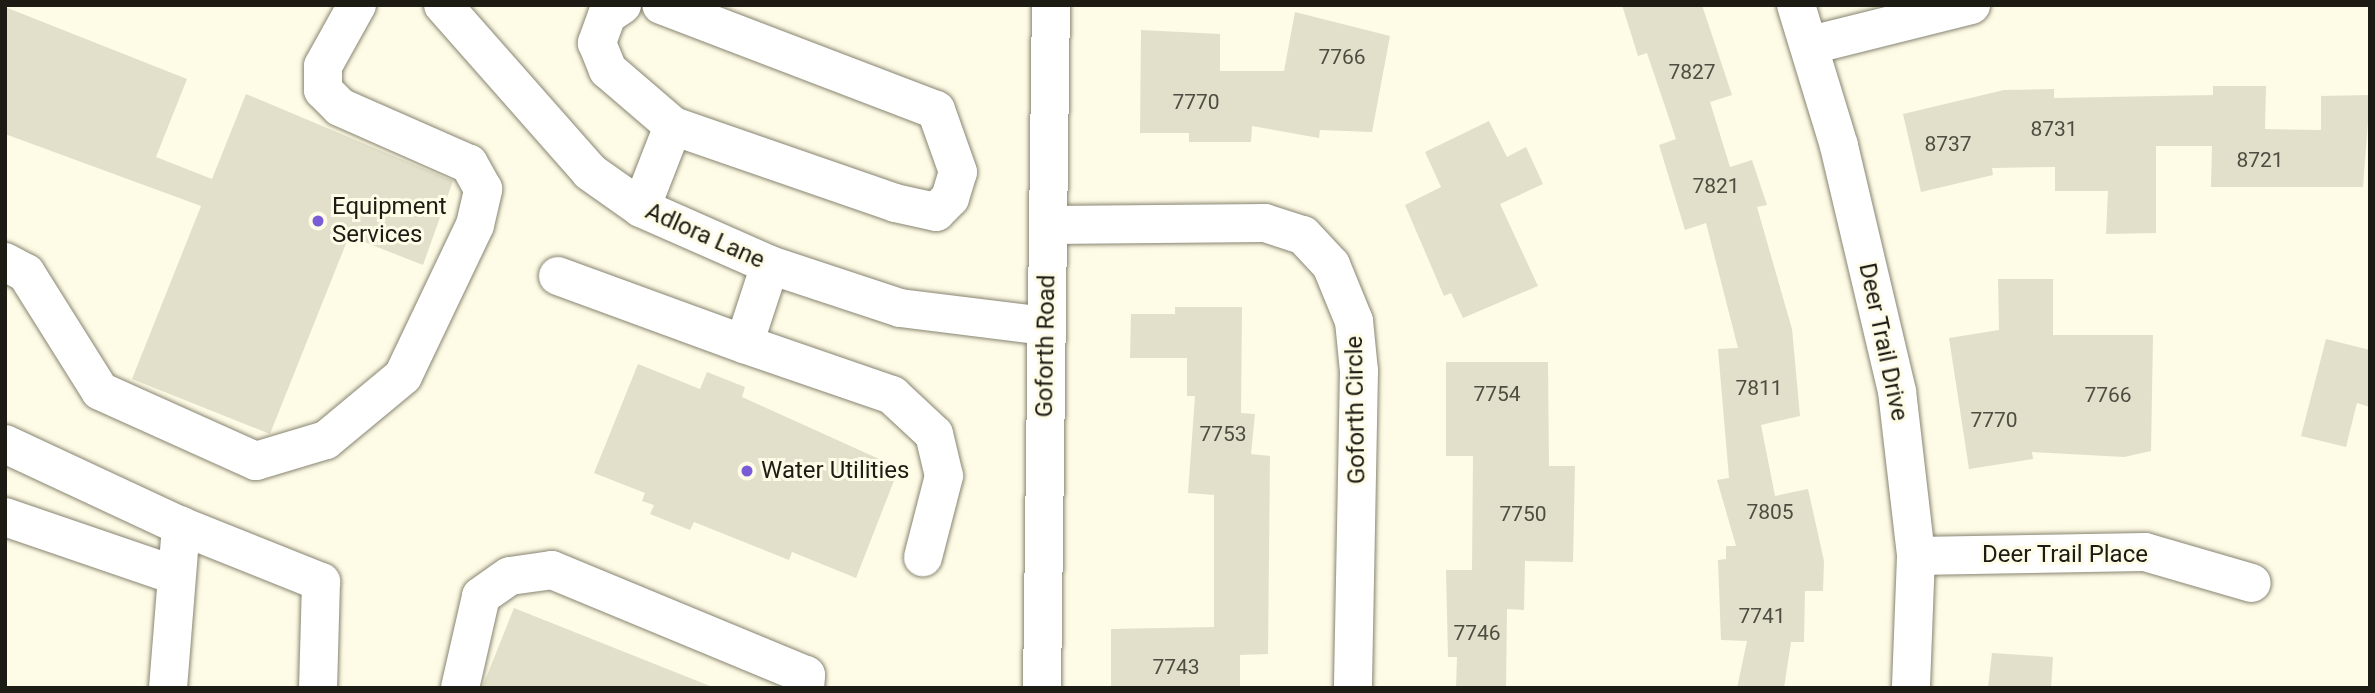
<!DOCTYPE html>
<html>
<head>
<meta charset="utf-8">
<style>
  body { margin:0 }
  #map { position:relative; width:2375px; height:693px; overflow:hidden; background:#fefbe6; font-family:Roboto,sans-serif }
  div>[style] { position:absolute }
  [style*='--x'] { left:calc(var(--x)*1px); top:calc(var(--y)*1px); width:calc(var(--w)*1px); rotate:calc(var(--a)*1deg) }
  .building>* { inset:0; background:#e2e0ca }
  .roads { filter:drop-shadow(0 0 2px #878471) drop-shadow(0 0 2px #878471) }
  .minor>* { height:38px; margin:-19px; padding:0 19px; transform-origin:19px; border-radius:19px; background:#fff }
  .dots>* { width:19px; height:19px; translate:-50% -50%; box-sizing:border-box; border:4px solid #fefbe6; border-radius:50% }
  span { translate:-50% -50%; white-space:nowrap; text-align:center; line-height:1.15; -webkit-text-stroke:6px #fefbe6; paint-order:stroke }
  .number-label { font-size:21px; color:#4e4d42 }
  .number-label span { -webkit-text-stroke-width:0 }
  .poi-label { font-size:24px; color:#1d1c14 }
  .left { translate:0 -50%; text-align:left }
  .street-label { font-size:24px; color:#1d1c14 }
  .frame { position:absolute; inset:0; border:7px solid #1d1c14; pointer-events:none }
</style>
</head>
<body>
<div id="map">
  <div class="building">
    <i style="clip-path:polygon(1622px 5px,1702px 5px,1732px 95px,1710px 102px,1730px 167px,1752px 160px,1767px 205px,1757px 207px,1792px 329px,1800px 416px,1761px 425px,1775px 496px,1808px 489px,1824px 561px,1823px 591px,1805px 591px,1804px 642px,1791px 642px,1784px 688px,1737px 688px,1747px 641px,1721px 640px,1718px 560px,1726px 559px,1726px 546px,1736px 546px,1717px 480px,1729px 478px,1718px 349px,1738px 348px,1706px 223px,1685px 230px,1659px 145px,1676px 139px,1647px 53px,1638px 56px)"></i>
    <i style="clip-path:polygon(5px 7px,187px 79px,156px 157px,212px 179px,246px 94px,453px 181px,423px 265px,349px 236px,270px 434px,132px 379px,201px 206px,5px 134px)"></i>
    <i style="clip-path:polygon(1295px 12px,1390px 36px,1372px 132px,1320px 130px,1319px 138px,1252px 126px,1251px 142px,1189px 142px,1189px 133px,1140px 133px,1141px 30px,1220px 34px,1220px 71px,1284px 71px)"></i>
    <i style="clip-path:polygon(2213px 86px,2266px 86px,2265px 129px,2321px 130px,2321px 96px,2370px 95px,2363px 187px,2211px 187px,2212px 146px,2156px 146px,2156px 233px,2106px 234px,2108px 191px,2055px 191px,2055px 167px,1992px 168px,1993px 175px,1921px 192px,1903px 114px,2004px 90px,2054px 89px,2054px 98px,2213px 95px)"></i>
    <i style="clip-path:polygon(1489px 121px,1507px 157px,1526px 147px,1543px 184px,1500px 204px,1538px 286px,1463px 318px,1451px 293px,1444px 296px,1405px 205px,1441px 187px,1425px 152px)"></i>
    <i style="clip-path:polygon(1998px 279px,2053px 279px,2053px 335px,2153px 335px,2151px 451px,2124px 457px,2032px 452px,2033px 459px,1969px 469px,1949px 338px,1999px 330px)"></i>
    <i style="clip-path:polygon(1175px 307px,1242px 307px,1241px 413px,1255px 414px,1251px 454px,1270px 456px,1268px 654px,1240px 655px,1240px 688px,1111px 688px,1111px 629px,1214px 627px,1214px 495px,1188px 493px,1195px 396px,1187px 396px,1187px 358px,1130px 358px,1131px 314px,1175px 314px)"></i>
    <i style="clip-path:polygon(2326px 339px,2370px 350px,2370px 407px,2357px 403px,2346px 447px,2301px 436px)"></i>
    <i style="clip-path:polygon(1446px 362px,1548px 362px,1549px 466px,1575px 466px,1573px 562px,1525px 561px,1524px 610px,1507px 609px,1506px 688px,1456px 688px,1457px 657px,1448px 657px,1446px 570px,1472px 570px,1473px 456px,1446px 456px)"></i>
    <i style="clip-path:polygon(638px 364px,700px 389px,707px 372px,745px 387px,742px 397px,899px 468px,856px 578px,792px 552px,789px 560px,694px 522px,690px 530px,650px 514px,654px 505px,642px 501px,645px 493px,594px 473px)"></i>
    <i style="clip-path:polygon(514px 608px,710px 686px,710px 688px,482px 688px)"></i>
    <i style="clip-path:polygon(1992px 653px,2053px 657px,2051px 688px,1988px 688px)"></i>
  </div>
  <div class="roads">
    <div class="minor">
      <i style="--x:443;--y:5;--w:222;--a:48.6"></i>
      <i style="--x:590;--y:172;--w:62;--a:35.2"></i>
      <i style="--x:641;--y:208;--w:141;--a:23.8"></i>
      <i style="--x:770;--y:265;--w:137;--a:18.3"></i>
      <i style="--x:900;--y:308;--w:145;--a:7.1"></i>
      <i style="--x:622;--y:5;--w:18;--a:146"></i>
      <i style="--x:607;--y:15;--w:30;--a:110"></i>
      <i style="--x:597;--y:43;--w:29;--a:68"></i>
      <i style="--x:608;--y:70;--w:86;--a:40.7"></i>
      <i style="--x:673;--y:126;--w:235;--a:19.1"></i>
      <i style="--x:895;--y:203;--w:42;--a:12.4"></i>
      <i style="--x:936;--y:212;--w:20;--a:-45"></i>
      <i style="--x:950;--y:198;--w:27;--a:-73"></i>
      <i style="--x:958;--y:172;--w:66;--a:-109.5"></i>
      <i style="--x:936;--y:110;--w:294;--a:-159.1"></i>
      <i style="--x:1796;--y:5;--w:147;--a:73"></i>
      <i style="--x:1839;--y:146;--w:252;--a:76.7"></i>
      <i style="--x:1897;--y:391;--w:166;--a:83.4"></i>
      <i style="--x:1916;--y:556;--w:132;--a:92.2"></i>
      <i style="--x:1811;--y:45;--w:165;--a:-14"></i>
      <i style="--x:641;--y:208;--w:88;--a:-68.7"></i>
      <i style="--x:1050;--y:225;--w:215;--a:-0.5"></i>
      <i style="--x:1265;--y:223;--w:40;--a:18"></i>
      <i style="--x:1303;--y:235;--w:41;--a:47"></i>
      <i style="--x:1331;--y:265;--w:61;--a:67.7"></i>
      <i style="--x:1354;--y:321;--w:50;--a:84.3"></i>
      <i style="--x:1359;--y:371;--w:317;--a:91.1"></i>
      <i style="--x:5;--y:262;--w:24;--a:28"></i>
      <i style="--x:26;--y:273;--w:139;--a:57.9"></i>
      <i style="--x:100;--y:391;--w:171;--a:24.2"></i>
      <i style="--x:256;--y:461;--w:73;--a:-16.7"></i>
      <i style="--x:326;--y:440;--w:100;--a:-39.7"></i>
      <i style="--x:403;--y:376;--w:167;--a:-64.5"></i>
      <i style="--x:475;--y:225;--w:37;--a:-77"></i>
      <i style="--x:483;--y:189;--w:29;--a:-119"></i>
      <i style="--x:469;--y:164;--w:141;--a:-156.2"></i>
      <i style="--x:340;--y:107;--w:24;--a:-135"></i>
      <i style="--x:323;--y:90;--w:24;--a:-90"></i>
      <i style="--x:323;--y:66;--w:70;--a:-60.9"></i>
      <i style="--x:770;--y:265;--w:83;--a:108.2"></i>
      <i style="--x:744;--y:344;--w:157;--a:19"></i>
      <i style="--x:892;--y:395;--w:57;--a:42.9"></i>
      <i style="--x:934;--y:434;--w:43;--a:76.6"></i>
      <i style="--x:944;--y:476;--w:84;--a:104.5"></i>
      <i style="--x:558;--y:276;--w:198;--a:20.1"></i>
      <i style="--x:5;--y:444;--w:194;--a:25"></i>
      <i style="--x:5;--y:517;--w:179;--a:18.9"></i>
      <i style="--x:1916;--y:556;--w:229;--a:-1"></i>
      <i style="--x:2145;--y:552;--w:111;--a:16.2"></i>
      <i style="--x:168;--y:688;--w:163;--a:-85.4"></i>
      <i style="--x:181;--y:526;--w:151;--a:21.8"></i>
      <i style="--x:321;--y:582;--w:106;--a:91.6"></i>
      <i style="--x:460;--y:688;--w:94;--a:-77.1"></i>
      <i style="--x:481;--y:596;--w:35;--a:-35"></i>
      <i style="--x:510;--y:576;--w:42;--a:-8.1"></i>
      <i style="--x:552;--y:570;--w:275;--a:22.5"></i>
      <i style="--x:806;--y:675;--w:13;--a:94"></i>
      <i style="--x:1042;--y:688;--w:683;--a:-89.25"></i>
    </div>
  </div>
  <div class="dots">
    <i style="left:318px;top:221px;background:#795cd6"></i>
    <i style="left:747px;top:471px;background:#795cd6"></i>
  </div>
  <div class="number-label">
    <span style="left:1342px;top:57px">7766</span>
    <span style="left:1692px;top:72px">7827</span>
    <span style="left:1196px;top:102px">7770</span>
    <span style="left:2054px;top:129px">8731</span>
    <span style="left:1948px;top:144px">8737</span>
    <span style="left:2260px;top:160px">8721</span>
    <span style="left:1716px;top:186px">7821</span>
    <span style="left:1759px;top:388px">7811</span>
    <span style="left:1497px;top:394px">7754</span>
    <span style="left:2108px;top:395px">7766</span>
    <span style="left:1994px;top:420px">7770</span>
    <span style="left:1223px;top:434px">7753</span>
    <span style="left:1770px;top:512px">7805</span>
    <span style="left:1523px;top:514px">7750</span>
    <span style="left:1762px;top:616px">7741</span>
    <span style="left:1477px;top:633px">7746</span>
    <span style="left:1176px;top:667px">7743</span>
  </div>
  <div class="poi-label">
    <span class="left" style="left:332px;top:221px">Equipment<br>Services</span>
    <span class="left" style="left:761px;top:471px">Water Utilities</span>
  </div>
  <div class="street-label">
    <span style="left:705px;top:236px;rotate:24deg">Adlora Lane</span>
    <span style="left:1883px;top:342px;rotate:78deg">Deer Trail Drive</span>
    <span style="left:1046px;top:346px;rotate:-89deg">Goforth Road</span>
    <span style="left:1356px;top:410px;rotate:-91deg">Goforth Circle</span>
    <span style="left:2065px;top:555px">Deer Trail Place</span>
  </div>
  <div class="frame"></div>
</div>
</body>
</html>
